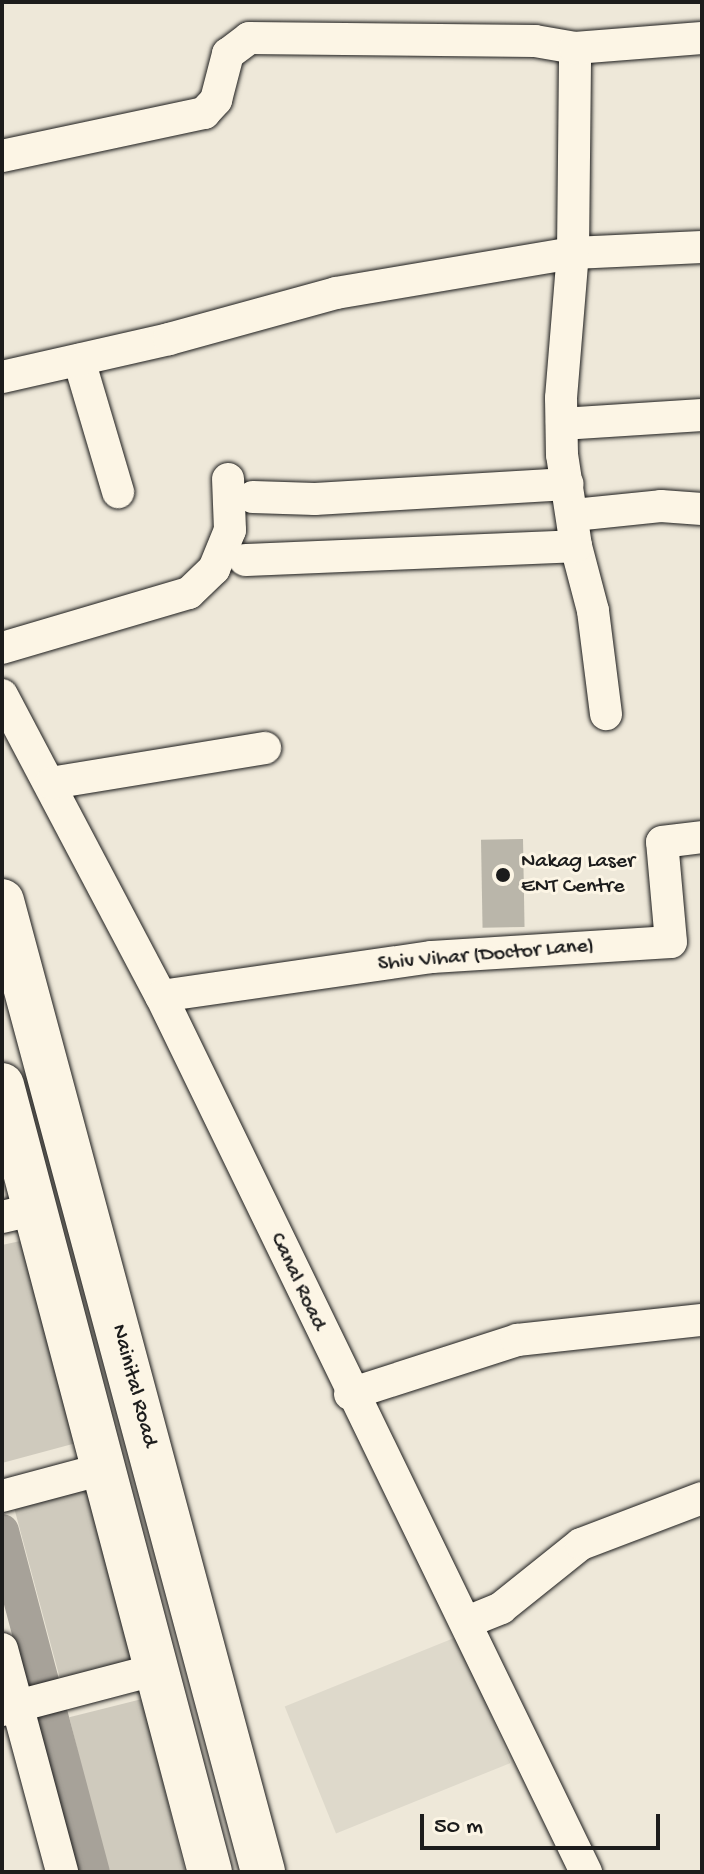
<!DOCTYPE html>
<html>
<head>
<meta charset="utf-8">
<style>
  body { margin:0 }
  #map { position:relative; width:704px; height:1874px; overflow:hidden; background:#eee8d9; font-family:"Gochi Hand",sans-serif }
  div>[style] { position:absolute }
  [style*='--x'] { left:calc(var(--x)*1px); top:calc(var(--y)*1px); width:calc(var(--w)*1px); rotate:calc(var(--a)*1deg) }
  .built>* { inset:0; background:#ded9cb; transform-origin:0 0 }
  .green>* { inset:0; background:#cfcabd; transform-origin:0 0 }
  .canal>* { height:34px; margin:-17px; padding:0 17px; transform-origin:17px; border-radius:17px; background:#a7a299 }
  .building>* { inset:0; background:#bab6aa; transform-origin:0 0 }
  .roads { filter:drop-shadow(0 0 2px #1c1c1c) drop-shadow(0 0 2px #1c1c1c) }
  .street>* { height:32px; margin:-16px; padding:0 16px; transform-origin:16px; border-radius:16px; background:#fcf5e5 }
  .highway>* { height:44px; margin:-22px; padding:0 22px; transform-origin:22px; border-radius:22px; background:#fcf5e5 }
  .dots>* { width:22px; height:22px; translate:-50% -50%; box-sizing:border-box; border:4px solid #fcf5e5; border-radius:50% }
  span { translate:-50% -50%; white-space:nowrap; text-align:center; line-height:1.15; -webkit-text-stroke:6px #fcf5e5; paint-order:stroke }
  .poi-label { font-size:22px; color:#1c1c1c }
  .left { translate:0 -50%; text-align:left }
  .street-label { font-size:22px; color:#1c1c1c }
  .frame { position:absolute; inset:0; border:4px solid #1c1c1c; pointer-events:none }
  .scale { position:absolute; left:420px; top:1814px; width:240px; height:36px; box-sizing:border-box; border:4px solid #1c1c1c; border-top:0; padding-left:10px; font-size:24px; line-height:28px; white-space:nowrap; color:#1c1c1c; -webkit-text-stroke:6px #fcf5e5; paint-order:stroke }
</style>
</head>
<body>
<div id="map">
  <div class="built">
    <i style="left:459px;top:1636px;width:137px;height:188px;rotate:68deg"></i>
  </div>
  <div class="green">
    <i style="clip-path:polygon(25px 1240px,80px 1442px,2px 1463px,2px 1245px)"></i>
    <i style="left:89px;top:1482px;width:183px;height:79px;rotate:75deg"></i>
    <i style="left:142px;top:1699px;width:178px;height:75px;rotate:76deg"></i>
  </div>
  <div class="canal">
    <i style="--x:2;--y:1531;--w:353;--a:75.1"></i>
  </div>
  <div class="building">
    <i style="left:523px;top:839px;width:88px;height:42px;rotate:89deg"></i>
  </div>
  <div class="roads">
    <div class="street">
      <i style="--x:2;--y:156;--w:207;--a:-12"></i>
      <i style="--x:204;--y:113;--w:18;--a:-47"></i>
      <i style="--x:216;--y:100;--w:48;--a:-75.4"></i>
      <i style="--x:228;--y:54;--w:26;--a:-37"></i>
      <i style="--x:249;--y:38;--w:286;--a:0.6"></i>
      <i style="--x:535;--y:41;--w:41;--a:9.9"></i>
      <i style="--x:79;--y:360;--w:138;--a:73.5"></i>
      <i style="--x:2;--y:377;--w:171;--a:-12.8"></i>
      <i style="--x:169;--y:339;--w:173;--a:-15.4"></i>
      <i style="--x:336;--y:293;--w:240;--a:-9.6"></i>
      <i style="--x:573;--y:253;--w:129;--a:-2.7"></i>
      <i style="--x:562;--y:424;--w:140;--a:-3.7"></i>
      <i style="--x:253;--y:497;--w:62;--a:1.8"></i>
      <i style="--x:315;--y:499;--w:253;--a:-3.4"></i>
      <i style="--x:574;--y:515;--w:87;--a:-5.9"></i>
      <i style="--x:661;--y:506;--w:41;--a:4.2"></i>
      <i style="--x:576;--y:546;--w:67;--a:75.3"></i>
      <i style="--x:593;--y:611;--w:104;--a:82.8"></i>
      <i style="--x:245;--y:560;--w:331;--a:-2.4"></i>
      <i style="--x:576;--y:546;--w:92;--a:-98.7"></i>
      <i style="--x:562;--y:455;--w:57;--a:-91"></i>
      <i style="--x:561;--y:398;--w:145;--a:-85.3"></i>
      <i style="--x:573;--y:253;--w:205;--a:-89.4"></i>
      <i style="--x:575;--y:48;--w:127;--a:-4.5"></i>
      <i style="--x:2;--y:648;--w:195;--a:-16.4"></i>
      <i style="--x:189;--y:593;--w:35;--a:-44"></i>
      <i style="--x:214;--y:569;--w:42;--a:-67.7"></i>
      <i style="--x:230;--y:530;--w:51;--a:-92.2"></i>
      <i style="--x:2;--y:695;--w:340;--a:62.2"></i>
      <i style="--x:161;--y:996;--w:974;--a:64.12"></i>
      <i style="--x:51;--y:783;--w:217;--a:-9.3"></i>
      <i style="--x:161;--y:996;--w:274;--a:-8.2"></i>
      <i style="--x:432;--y:957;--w:239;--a:-3.6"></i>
      <i style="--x:671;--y:942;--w:100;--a:-95.1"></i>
      <i style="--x:662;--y:842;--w:40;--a:-7.1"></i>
      <i style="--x:2;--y:1217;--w:32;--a:-13"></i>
      <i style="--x:350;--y:1394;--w:176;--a:-17.9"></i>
      <i style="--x:517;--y:1340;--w:186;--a:-6.2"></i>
      <i style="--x:2;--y:1496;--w:105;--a:-15"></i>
      <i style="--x:467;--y:1622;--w:37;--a:-22"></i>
      <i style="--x:501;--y:1608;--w:102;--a:-38.7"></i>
      <i style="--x:581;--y:1544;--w:129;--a:-20.8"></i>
      <i style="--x:2;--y:1649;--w:231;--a:74.9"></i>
      <i style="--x:2;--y:1710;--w:161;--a:-14.7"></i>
    </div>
    <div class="highway">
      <i style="--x:2;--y:901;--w:1005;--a:74.95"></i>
      <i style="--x:2;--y:1085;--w:814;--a:75.2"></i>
    </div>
  </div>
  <div class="dots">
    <i style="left:503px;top:875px;background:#1c1c1c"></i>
  </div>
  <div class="poi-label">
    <span class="left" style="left:521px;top:875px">Nakag Laser<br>ENT Centre</span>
  </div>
  <div class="street-label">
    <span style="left:486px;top:956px;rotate:-5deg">Shiv Vihar (Doctor Lane)</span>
    <span style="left:297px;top:1282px;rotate:65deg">Canal Road</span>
    <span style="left:133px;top:1386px;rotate:75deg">Nainital Road</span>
  </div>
  <div class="frame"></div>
  <div class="scale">50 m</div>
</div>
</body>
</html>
